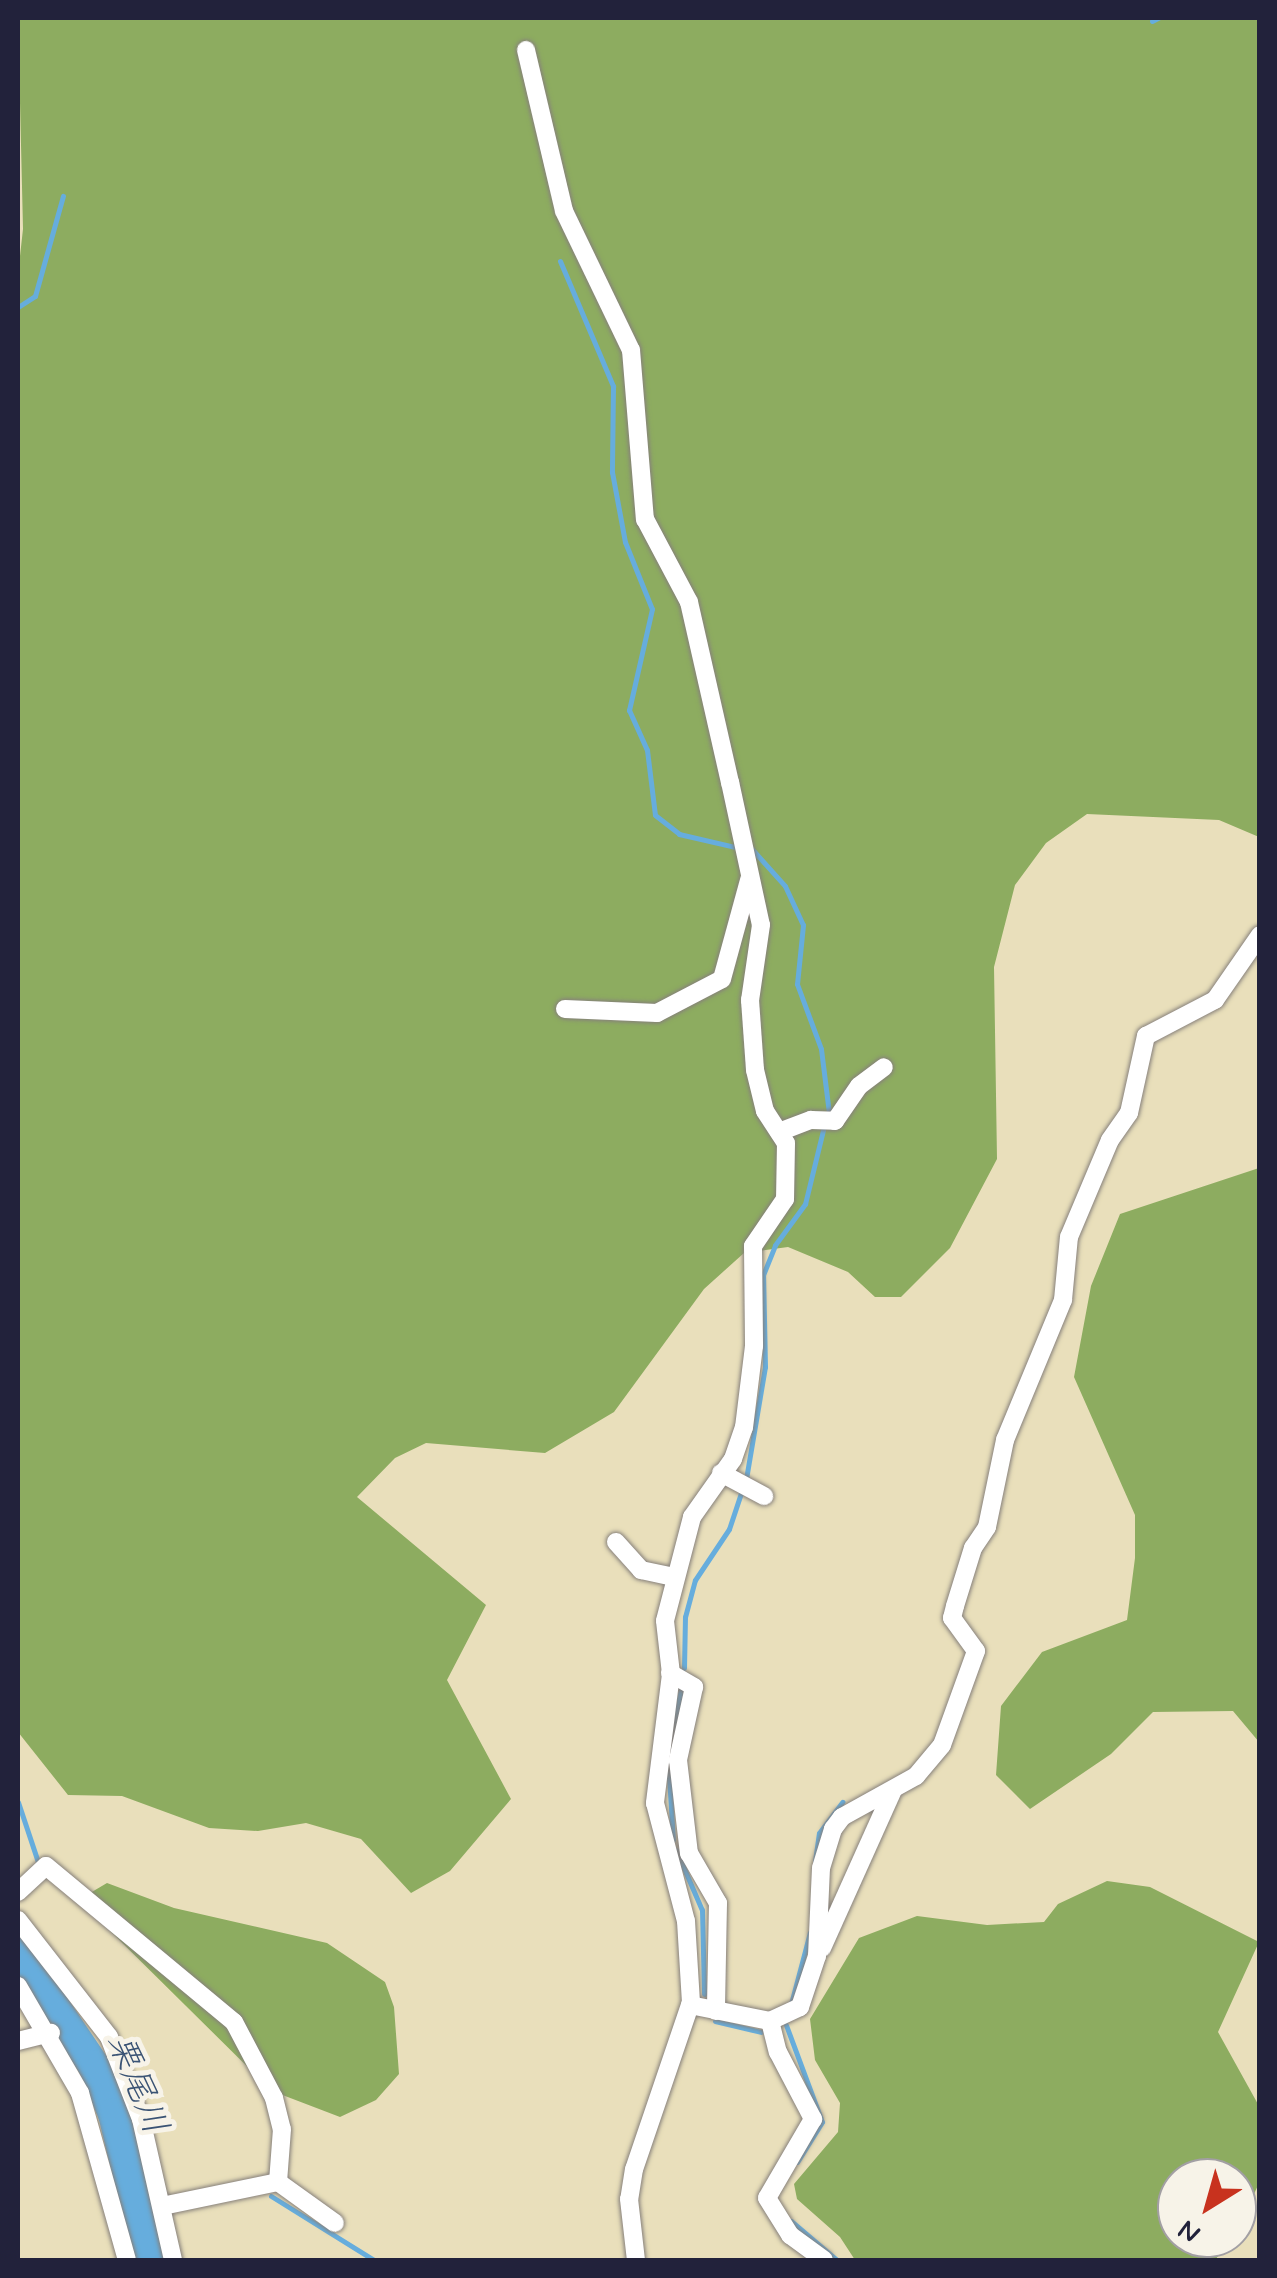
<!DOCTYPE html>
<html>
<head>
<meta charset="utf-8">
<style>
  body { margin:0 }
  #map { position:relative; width:1277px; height:2278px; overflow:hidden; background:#e9dfbb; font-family:Mynerve,"Klee One",sans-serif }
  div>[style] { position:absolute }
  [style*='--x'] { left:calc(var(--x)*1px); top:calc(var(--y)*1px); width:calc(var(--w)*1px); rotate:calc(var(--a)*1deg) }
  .forest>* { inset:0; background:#8dac60 }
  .stream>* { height:5px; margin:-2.5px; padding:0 2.5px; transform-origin:2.5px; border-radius:2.5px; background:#66addd }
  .river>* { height:32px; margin:-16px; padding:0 16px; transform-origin:16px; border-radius:16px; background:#66addd }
  .roads { filter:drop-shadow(0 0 2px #86807b) drop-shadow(0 0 2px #86807b) }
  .minor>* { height:18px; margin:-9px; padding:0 9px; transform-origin:9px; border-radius:9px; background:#fff }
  span { translate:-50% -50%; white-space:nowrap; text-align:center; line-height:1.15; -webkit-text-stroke:10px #f7f3e8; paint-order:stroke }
  .water-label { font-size:35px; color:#3a5374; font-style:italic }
  .frame { position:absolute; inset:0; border:20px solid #22223b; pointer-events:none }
  .north { position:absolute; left:1157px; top:2158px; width:100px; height:100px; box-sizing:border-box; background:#f7f3e8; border:2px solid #a29fa3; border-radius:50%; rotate:217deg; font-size:28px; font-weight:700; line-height:40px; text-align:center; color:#22223b }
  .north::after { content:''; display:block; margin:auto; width:35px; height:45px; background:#c8321e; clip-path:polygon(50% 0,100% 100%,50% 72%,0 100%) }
</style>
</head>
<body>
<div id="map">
  <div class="forest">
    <i style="clip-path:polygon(18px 18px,1259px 18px,1259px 837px,1219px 820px,1087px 814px,1046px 843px,1015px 885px,994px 967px,997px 1159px,950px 1248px,901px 1297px,875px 1297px,848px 1272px,788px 1247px,744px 1253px,704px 1289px,614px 1412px,545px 1453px,426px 1443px,395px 1458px,357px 1497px,486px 1605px,447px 1680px,511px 1799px,450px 1871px,411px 1893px,361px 1839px,306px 1823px,258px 1831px,209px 1828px,122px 1796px,68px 1795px,18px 1732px,18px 274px,23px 229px)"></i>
    <i style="clip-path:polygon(1259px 1168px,1259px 1742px,1233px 1711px,1153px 1712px,1111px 1754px,1030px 1809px,996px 1775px,1001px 1706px,1042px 1652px,1127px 1620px,1135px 1558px,1135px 1515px,1074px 1377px,1091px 1286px,1120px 1214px)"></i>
    <i style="clip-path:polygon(1107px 1881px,1150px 1887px,1259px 1942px,1218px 2032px,1259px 2106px,1259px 2183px,1237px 2232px,1237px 2178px,1177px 2178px,1177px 2238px,1232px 2238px,1215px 2260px,855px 2260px,840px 2237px,797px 2199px,794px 2184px,838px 2132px,840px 2103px,815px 2060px,810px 2019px,859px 1938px,917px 1916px,987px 1925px,1044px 1922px,1058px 1904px)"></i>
    <i style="clip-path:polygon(107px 1883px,174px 1908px,327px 1943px,385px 1982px,394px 2007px,399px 2074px,376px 2100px,340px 2117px,272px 2091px,99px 1920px,85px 1896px)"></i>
  </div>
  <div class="stream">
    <i style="--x:1152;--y:21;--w:7;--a:-27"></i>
    <i style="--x:560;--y:261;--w:136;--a:67"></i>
    <i style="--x:613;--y:386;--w:86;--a:90.7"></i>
    <i style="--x:612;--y:472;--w:71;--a:79.5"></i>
    <i style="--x:625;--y:542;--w:72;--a:68.1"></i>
    <i style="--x:652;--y:609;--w:104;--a:102.8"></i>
    <i style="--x:629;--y:710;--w:44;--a:65.8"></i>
    <i style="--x:647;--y:750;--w:65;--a:83"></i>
    <i style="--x:655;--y:815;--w:31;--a:38"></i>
    <i style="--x:679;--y:834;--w:57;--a:13.1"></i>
    <i style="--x:18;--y:307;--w:20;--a:-33"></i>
    <i style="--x:35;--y:296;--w:104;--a:-74.4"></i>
    <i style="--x:750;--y:847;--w:52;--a:48.1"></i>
    <i style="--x:785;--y:886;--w:43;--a:65.2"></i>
    <i style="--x:803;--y:925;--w:59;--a:95.8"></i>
    <i style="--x:797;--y:984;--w:69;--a:69.7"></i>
    <i style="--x:821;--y:1049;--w:64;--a:82.9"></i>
    <i style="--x:746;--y:1479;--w:114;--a:-80.4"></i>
    <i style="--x:765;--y:1367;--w:92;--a:-91.2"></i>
    <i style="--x:763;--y:1275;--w:32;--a:-68"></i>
    <i style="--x:775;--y:1245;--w:51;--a:-53.8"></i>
    <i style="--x:805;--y:1204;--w:80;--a:-76.3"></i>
    <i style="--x:684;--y:1668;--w:51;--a:-88.9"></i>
    <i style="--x:685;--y:1617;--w:38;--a:-75"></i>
    <i style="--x:695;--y:1580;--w:61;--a:-56.3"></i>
    <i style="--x:729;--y:1529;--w:41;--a:-71.6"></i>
    <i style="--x:671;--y:1740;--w:52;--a:-78.9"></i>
    <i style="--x:668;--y:1761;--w:79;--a:86.4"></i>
    <i style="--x:18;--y:1802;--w:66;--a:71.6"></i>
    <i style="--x:676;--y:1850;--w:65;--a:66.6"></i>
    <i style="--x:702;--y:1910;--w:84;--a:88.6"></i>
    <i style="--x:815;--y:1861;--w:28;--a:-82"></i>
    <i style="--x:819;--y:1833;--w:39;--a:-53"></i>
    <i style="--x:791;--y:2004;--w:74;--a:-75.2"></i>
    <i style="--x:715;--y:2021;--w:47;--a:13.4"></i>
    <i style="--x:786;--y:2025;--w:103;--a:69.6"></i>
    <i style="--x:822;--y:2122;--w:47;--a:122"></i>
    <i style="--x:271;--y:2196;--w:121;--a:31.9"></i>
    <i style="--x:791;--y:2221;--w:60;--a:40.3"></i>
  </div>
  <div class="river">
    <i style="--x:18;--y:1953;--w:136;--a:56.1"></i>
    <i style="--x:94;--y:2066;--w:52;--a:67.4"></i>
    <i style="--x:114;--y:2114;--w:150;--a:76.5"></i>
  </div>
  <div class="roads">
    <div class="minor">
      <i style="--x:526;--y:50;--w:165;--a:76.7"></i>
      <i style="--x:564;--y:211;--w:154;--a:64.3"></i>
      <i style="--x:631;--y:350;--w:170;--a:85.3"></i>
      <i style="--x:645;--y:519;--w:94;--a:62.1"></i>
      <i style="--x:689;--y:602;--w:185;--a:77.2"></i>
      <i style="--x:730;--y:782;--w:146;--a:77.8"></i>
      <i style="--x:761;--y:925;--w:76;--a:98.3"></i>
      <i style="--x:750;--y:1000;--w:70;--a:85.9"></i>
      <i style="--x:755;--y:1070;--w:42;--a:76.3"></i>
      <i style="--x:765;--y:1111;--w:38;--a:57"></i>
      <i style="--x:786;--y:1143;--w:56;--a:91"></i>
      <i style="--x:785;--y:1199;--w:57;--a:124.2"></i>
      <i style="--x:753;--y:1246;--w:100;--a:89.4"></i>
      <i style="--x:754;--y:1346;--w:82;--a:97"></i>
      <i style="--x:744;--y:1427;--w:34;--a:109"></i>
      <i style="--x:733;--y:1459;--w:71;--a:125.3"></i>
      <i style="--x:692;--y:1517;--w:107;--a:104.6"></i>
      <i style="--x:665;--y:1621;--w:53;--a:83.5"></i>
      <i style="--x:671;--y:1674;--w:130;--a:97.1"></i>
      <i style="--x:655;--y:1803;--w:122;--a:75.3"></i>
      <i style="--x:686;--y:1921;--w:81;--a:86.5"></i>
      <i style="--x:691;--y:2002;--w:176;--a:108.8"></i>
      <i style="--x:634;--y:2169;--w:30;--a:99"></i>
      <i style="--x:629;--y:2199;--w:61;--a:83.5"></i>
      <i style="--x:565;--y:1009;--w:92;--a:2.5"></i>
      <i style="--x:657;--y:1013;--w:73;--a:-27.6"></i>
      <i style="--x:722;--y:979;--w:103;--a:-74.7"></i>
      <i style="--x:779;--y:1132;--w:34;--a:-21"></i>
      <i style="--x:811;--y:1120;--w:24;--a:2"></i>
      <i style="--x:835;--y:1121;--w:42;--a:-55.6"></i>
      <i style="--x:859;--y:1086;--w:31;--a:-37"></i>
      <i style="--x:721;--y:1473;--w:49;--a:28.1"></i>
      <i style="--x:616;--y:1542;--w:38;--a:48"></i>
      <i style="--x:641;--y:1570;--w:33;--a:12"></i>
      <i style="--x:670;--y:1673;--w:28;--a:30"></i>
      <i style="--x:694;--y:1687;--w:75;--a:102.4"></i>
      <i style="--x:678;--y:1760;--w:94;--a:83.3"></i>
      <i style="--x:689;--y:1853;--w:58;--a:59.9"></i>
      <i style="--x:718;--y:1903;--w:108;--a:91.1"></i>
      <i style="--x:18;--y:1892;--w:38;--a:-43"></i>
      <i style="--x:46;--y:1866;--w:244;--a:39.7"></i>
      <i style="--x:234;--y:2022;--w:86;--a:62.2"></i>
      <i style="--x:274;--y:2098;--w:32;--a:76"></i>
      <i style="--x:282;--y:2129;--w:53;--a:94.3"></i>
      <i style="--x:278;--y:2182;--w:70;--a:35.7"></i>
      <i style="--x:18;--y:1920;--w:148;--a:52.1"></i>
      <i style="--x:109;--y:2037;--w:88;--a:68.7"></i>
      <i style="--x:141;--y:2119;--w:145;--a:77.2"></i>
      <i style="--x:822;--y:1948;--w:173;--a:-65.8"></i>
      <i style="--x:18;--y:1986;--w:124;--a:59.9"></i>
      <i style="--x:80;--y:2093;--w:173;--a:74.3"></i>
      <i style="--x:690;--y:2005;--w:82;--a:11.3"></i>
      <i style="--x:770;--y:2021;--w:33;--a:-25"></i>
      <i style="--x:800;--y:2007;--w:54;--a:-71.6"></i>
      <i style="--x:817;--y:1956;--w:88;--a:-87.4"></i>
      <i style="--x:821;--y:1868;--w:41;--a:-72.9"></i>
      <i style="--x:833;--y:1829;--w:15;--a:-53"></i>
      <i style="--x:842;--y:1817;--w:85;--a:-29"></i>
      <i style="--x:916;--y:1776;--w:40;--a:-50"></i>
      <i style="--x:942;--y:1745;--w:100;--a:-70.1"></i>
      <i style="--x:976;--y:1651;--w:41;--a:-126"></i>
      <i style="--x:952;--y:1618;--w:12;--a:-76"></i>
      <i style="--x:955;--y:1606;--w:61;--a:-72.8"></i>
      <i style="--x:973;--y:1548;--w:25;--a:-56"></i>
      <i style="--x:987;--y:1527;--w:89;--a:-78.3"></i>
      <i style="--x:1005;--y:1440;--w:152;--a:-67.5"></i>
      <i style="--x:1063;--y:1300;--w:63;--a:-84.6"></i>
      <i style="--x:1069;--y:1237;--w:105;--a:-67.1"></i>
      <i style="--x:1110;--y:1140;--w:33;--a:-55"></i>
      <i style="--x:1129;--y:1113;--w:79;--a:-77.6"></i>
      <i style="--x:1146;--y:1036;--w:78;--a:-27.6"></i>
      <i style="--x:1215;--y:1000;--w:79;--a:-55.3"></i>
      <i style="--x:770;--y:2021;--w:32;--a:76"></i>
      <i style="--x:778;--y:2052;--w:76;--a:62.4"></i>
      <i style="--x:813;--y:2119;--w:91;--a:120.2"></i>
      <i style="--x:767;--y:2198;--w:44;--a:58.1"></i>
      <i style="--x:790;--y:2235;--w:42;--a:36.3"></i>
      <i style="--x:18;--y:2041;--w:34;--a:-14"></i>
      <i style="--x:162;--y:2206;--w:118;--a:-11.7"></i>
    </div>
  </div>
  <div class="water-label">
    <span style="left:137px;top:2084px;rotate:68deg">栗尾川</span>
  </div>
  <div class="frame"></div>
  <div class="north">N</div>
</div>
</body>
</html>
